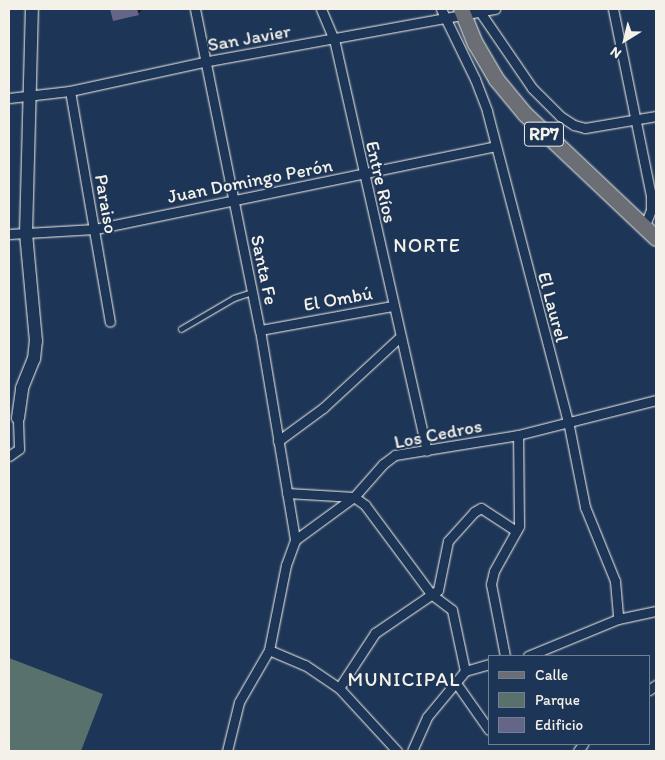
<!DOCTYPE html>
<html>
<head>
<meta charset="utf-8">
<style>
  body { margin:0 }
  #map { position:relative; width:665px; height:760px; overflow:hidden; background:#1d3557; font-family:Itim,sans-serif }
  div>[style] { position:absolute }
  [style*='--x'] { left:calc(var(--x)*1px); top:calc(var(--y)*1px); width:calc(var(--w)*1px); rotate:calc(var(--a)*1deg) }
  .green>* { inset:0; background:#59716d }
  .shadow>* { inset:0; background:#0007 }
  .building>* { inset:0; background:#656587 }
  .roads { filter:drop-shadow(0 0 1px #f4f1e8) drop-shadow(0 0 1px #f4f1e8) }
  .service>* { height:4.5px; margin:-2.25px; padding:0 2.25px; transform-origin:2.25px; border-radius:2.25px; background:#1d3557 }
  .minor>* { height:9px; margin:-4.5px; padding:0 4.5px; transform-origin:4.5px; border-radius:4.5px; background:#1d3557 }
  .secondary>* { height:12px; margin:-6px; padding:0 6px; transform-origin:6px; border-radius:6px; background:#1d3557 }
  .primary>* { height:15px; margin:-7.5px; padding:0 7.5px; transform-origin:7.5px; border-radius:7.5px; background:#6b6f75 }
  span { translate:-50% -50%; white-space:nowrap; text-align:center; line-height:1.15; -webkit-text-stroke:4px #1d3557; paint-order:stroke }
  .shield-label span { padding:1px 4px; background:#1d3557; border:1px solid; border-radius:4px; -webkit-text-stroke-width:0 }
  .shield-label { font-size:18px; color:#f4f1e8; font-weight:700 }
  .street-label { font-size:19px; color:#f4f1e8 }
  .neighbourhood-label { font-size:20px; color:#f4f1e8; letter-spacing:1px }
  .frame { position:absolute; inset:0; border:10px solid #f4f1e8; pointer-events:none }
  .legend { position:absolute; left:488px; top:655px; width:162px; height:90px; box-sizing:border-box; background:#1d3557; border:1px solid #738091; margin:0; padding:6px 9px; list-style:none; font-size:15px; color:#f4f1e8 }
  .legend li { display:flex; align-items:center; gap:10px; height:25px }
  .legend b { width:25px; border:1px solid #738091 }
  .north { position:absolute; left:600px; top:15px; width:50px; height:50px; -webkit-text-stroke:4px #1d3557; paint-order:stroke; rotate:216deg; font-size:14px; font-weight:700; line-height:20px; text-align:center; color:#f4f1e8 }
  .north::after { content:''; display:block; margin:auto; width:18px; height:22px; background:#f4f1e8; clip-path:polygon(50% 0,100% 100%,50% 72%,0 100%) }
</style>
</head>
<body>
<div id="map">
  <div class="green">
    <i style="clip-path:polygon(9px 658px,103px 694px,81px 751px,9px 751px)"></i>
  </div>
  <div class="shadow">
    <i style="clip-path:polygon(112px 9px,143px 9px,138px 14px,114px 19px)"></i>
  </div>
  <div class="building">
    <i style="clip-path:polygon(110px 9px,137px 9px,139px 15px,113px 21px)"></i>
  </div>
  <div class="roads">
    <div class="service">
      <i style="--x:181;--y:329;--w:61;--a:-30.3"></i>
      <i style="--x:234;--y:298;--w:19;--a:-18"></i>
    </div>
    <div class="minor">
      <i style="--x:195;--y:9;--w:328;--a:78.6"></i>
      <i style="--x:260;--y:330;--w:213;--a:80.5"></i>
      <i style="--x:321;--y:9;--w:33;--a:67"></i>
      <i style="--x:334;--y:39;--w:422;--a:77.3"></i>
      <i style="--x:441;--y:9;--w:78;--a:64.1"></i>
      <i style="--x:475;--y:79;--w:34;--a:69"></i>
      <i style="--x:487;--y:111;--w:320;--a:75.4"></i>
      <i style="--x:568;--y:421;--w:88;--a:78.8"></i>
      <i style="--x:585;--y:507;--w:80;--a:67.9"></i>
      <i style="--x:615;--y:581;--w:38;--a:85"></i>
      <i style="--x:478;--y:9;--w:96;--a:55.6"></i>
      <i style="--x:532;--y:88;--w:40;--a:45"></i>
      <i style="--x:560;--y:116;--w:17;--a:33"></i>
      <i style="--x:574;--y:125;--w:11;--a:15"></i>
      <i style="--x:585;--y:128;--w:72;--a:-9.6"></i>
      <i style="--x:613;--y:9;--w:191;--a:78.5"></i>
      <i style="--x:651;--y:196;--w:14;--a:90"></i>
      <i style="--x:651;--y:210;--w:18;--a:112"></i>
      <i style="--x:70;--y:91;--w:234;--a:80.2"></i>
      <i style="--x:9;--y:98;--w:61;--a:-6.5"></i>
      <i style="--x:70;--y:91;--w:136;--a:-12.3"></i>
      <i style="--x:203;--y:62;--w:297;--a:-10.3"></i>
      <i style="--x:9;--y:234;--w:86;--a:-3.3"></i>
      <i style="--x:95;--y:229;--w:409;--a:-11.7"></i>
      <i style="--x:260;--y:330;--w:134;--a:-10.3"></i>
      <i style="--x:278;--y:441;--w:56;--a:-36.3"></i>
      <i style="--x:323;--y:408;--w:105;--a:-42.7"></i>
      <i style="--x:9;--y:456;--w:12;--a:-35"></i>
      <i style="--x:19;--y:449;--w:31;--a:-92"></i>
      <i style="--x:287;--y:493;--w:67;--a:3.4"></i>
      <i style="--x:354;--y:497;--w:14;--a:36"></i>
      <i style="--x:365;--y:505;--w:111;--a:53.4"></i>
      <i style="--x:431;--y:594;--w:26;--a:37"></i>
      <i style="--x:452;--y:610;--w:62;--a:78"></i>
      <i style="--x:269;--y:650;--w:39;--a:23"></i>
      <i style="--x:305;--y:665;--w:41;--a:34.1"></i>
      <i style="--x:339;--y:688;--w:86;--a:47.4"></i>
      <i style="--x:505;--y:656;--w:73;--a:-101"></i>
      <i style="--x:491;--y:584;--w:13;--a:-77"></i>
      <i style="--x:494;--y:571;--w:51;--a:-60.9"></i>
      <i style="--x:519;--y:526;--w:91;--a:-90.6"></i>
      <i style="--x:528;--y:656;--w:97;--a:-22.3"></i>
      <i style="--x:618;--y:619;--w:39;--a:-12"></i>
      <i style="--x:456;--y:683;--w:57;--a:54.9"></i>
      <i style="--x:339;--y:688;--w:66;--a:-56.8"></i>
      <i style="--x:375;--y:633;--w:76;--a:-34.3"></i>
      <i style="--x:438;--y:590;--w:50;--a:-78.5"></i>
      <i style="--x:448;--y:541;--w:39;--a:-48"></i>
      <i style="--x:474;--y:512;--w:8;--a:-30"></i>
      <i style="--x:481;--y:508;--w:42;--a:33.3"></i>
      <i style="--x:649;--y:690;--w:9;--a:-36"></i>
      <i style="--x:227;--y:751;--w:50;--a:-76.2"></i>
      <i style="--x:239;--y:702;--w:60;--a:-60"></i>
      <i style="--x:269;--y:650;--w:87;--a:-78.7"></i>
      <i style="--x:286;--y:565;--w:27;--a:-70"></i>
      <i style="--x:295;--y:540;--w:73;--a:-36.1"></i>
      <i style="--x:354;--y:497;--w:44;--a:-48.7"></i>
      <i style="--x:383;--y:464;--w:15;--a:-37"></i>
      <i style="--x:395;--y:455;--w:125;--a:-9.2"></i>
      <i style="--x:518;--y:435;--w:142;--a:-14.2"></i>
      <i style="--x:412;--y:751;--w:37;--a:-66"></i>
      <i style="--x:427;--y:717;--w:60;--a:-50.4"></i>
      <i style="--x:465;--y:671;--w:25;--a:-16"></i>
      <i style="--x:578;--y:751;--w:9;--a:-54"></i>
    </div>
    <div class="secondary">
      <i style="--x:18;--y:418;--w:30;--a:-82"></i>
      <i style="--x:22;--y:388;--w:31;--a:-68"></i>
      <i style="--x:34;--y:359;--w:18;--a:-84"></i>
      <i style="--x:36;--y:341;--w:107;--a:-95.3"></i>
      <i style="--x:26;--y:234;--w:225;--a:-88.5"></i>
    </div>
    <div class="primary">
      <i style="--x:461;--y:9;--w:37;--a:68"></i>
      <i style="--x:475;--y:43;--w:42;--a:59.7"></i>
      <i style="--x:496;--y:79;--w:45;--a:50.4"></i>
      <i style="--x:525;--y:114;--w:180;--a:43.4"></i>
    </div>
  </div>
  <div class="shield-label">
    <span style="left:544px;top:134px">RP7</span>
  </div>
  <div class="street-label">
    <span style="left:249px;top:38px;rotate:-10deg">San Javier</span>
    <span style="left:250px;top:181px;rotate:-11deg">Juan Domingo Perón</span>
    <span style="left:381px;top:182px;rotate:77deg">Entre Ríos</span>
    <span style="left:106px;top:204px;rotate:80deg">Paraiso</span>
    <span style="left:264px;top:270px;rotate:78deg">Santa Fe</span>
    <span style="left:338px;top:299px;rotate:-10deg">El Ombú</span>
    <span style="left:553px;top:307px;rotate:75deg">El Laurel</span>
    <span style="left:438px;top:434px;rotate:-11deg">Los Cedros</span>
  </div>
  <div class="neighbourhood-label">
    <span style="left:427px;top:245px">NORTE</span>
    <span style="left:404px;top:679px">MUNICIPAL</span>
  </div>
  <div class="frame"></div>
  <ul class="legend">
  <li><b style="height:6px;background:#6b6f75"></b>Calle</li>
  <li><b style="height:14px;background:#59716d"></b>Parque</li>
  <li><b style="height:14px;background:#656587"></b>Edificio</li>
  </ul>
  <div class="north">N</div>
</div>
</body>
</html>
